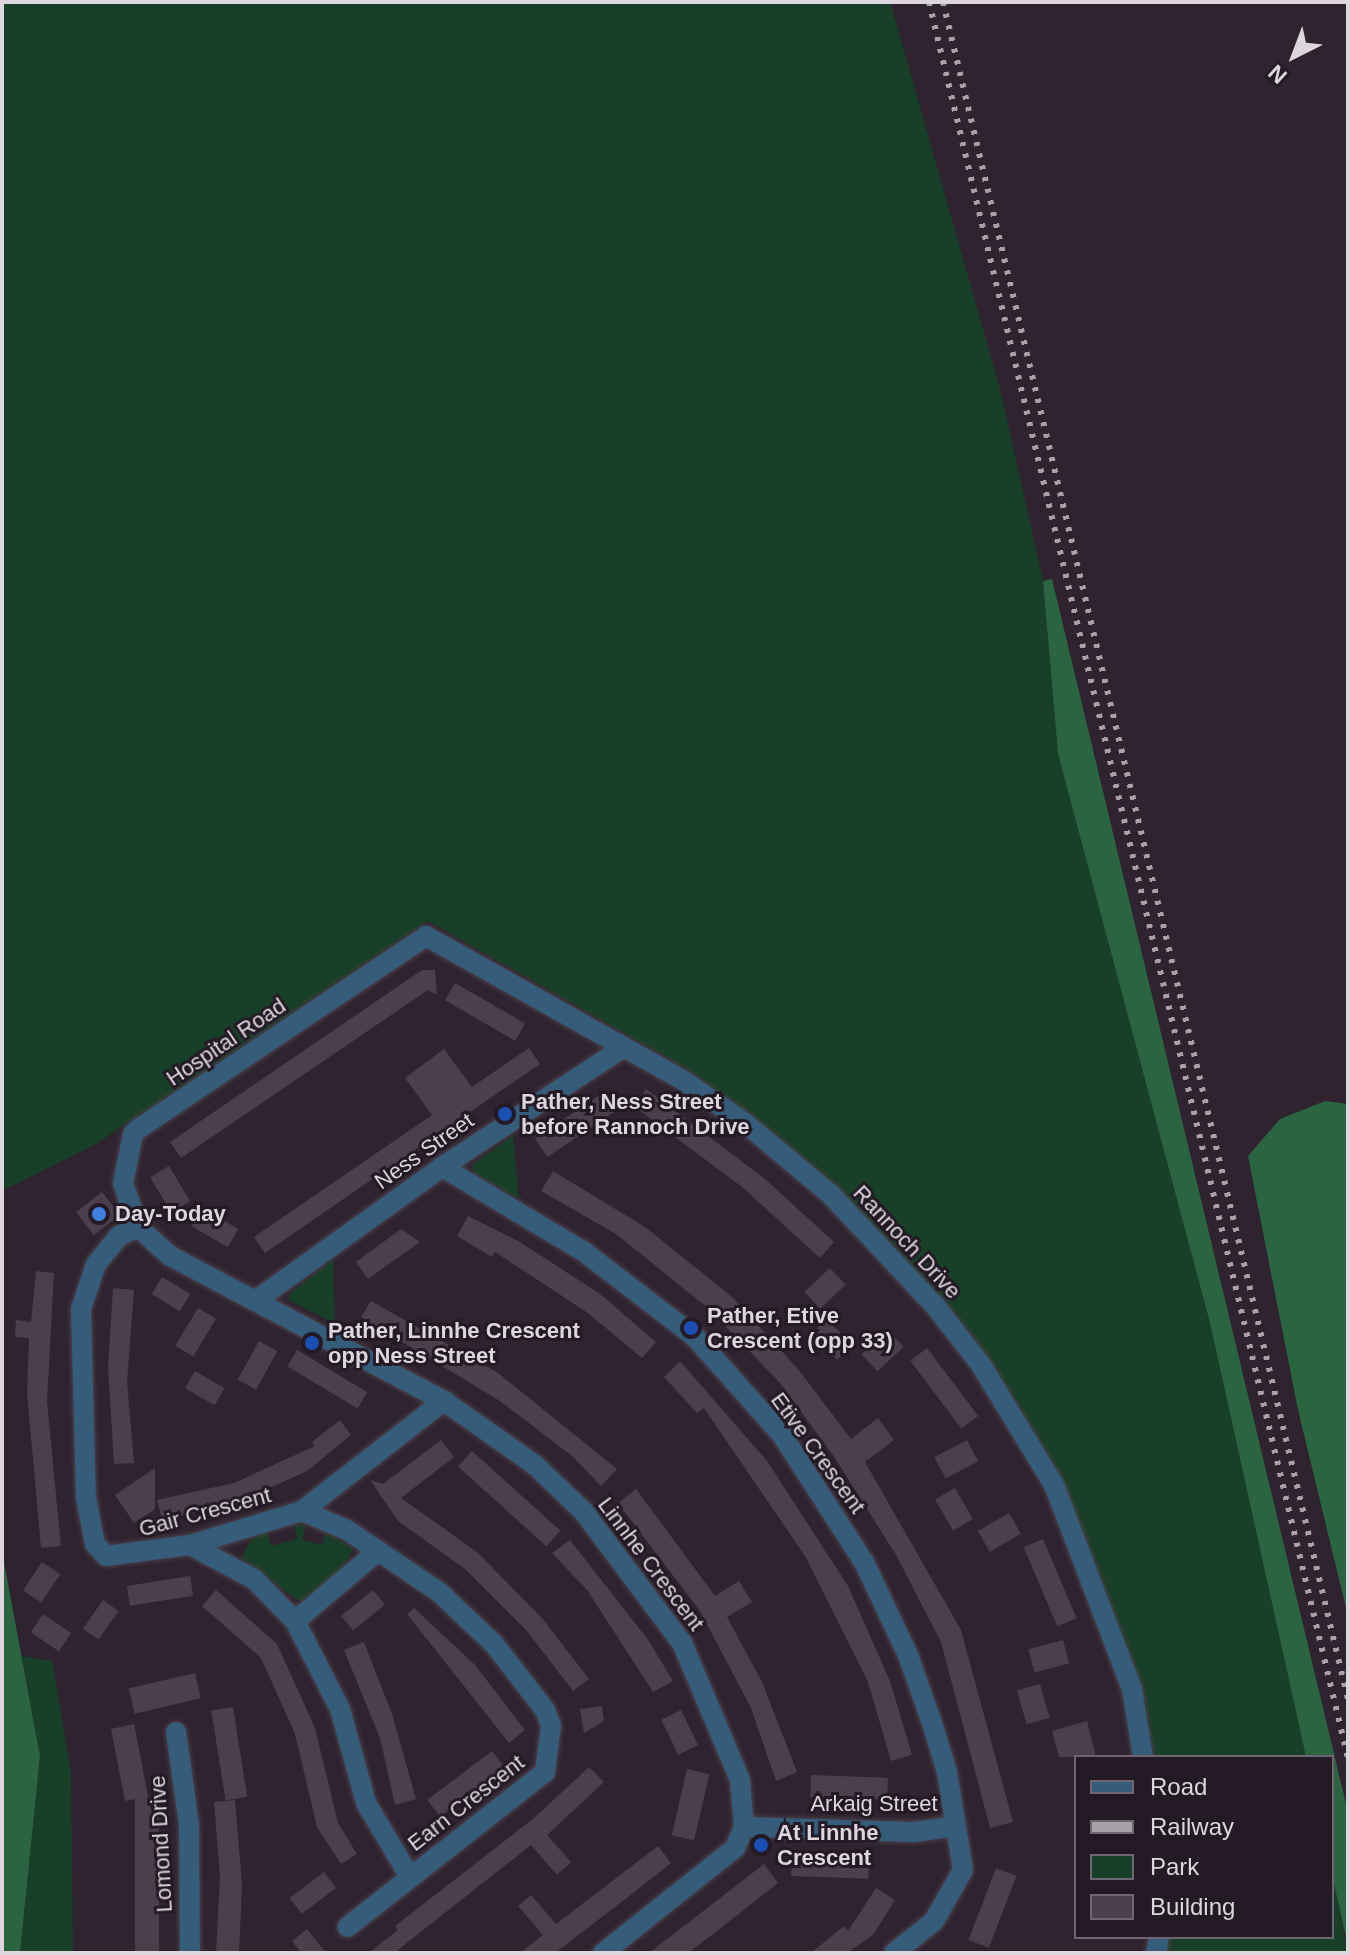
<!DOCTYPE html>
<html>
<head>
<meta charset="utf-8">
<style>
  body { margin:0 }
  #map { position:relative; width:1350px; height:1955px; overflow:hidden; background:#2e232f; font-family:Helvetica,sans-serif }
  div>[style] { position:absolute }
  [style*='--x'] { left:calc(var(--x)*1px); top:calc(var(--y)*1px); width:calc(var(--w)*1px); rotate:calc(var(--a)*1deg) }
  .green>* { inset:0; background:#183f27 }
  .forest>* { inset:0; background:#2b6441 }
  .building>* { inset:0; background:#4b3f4c; transform-origin:0 0 }
  .roads { filter:drop-shadow(0 0 2px #4a404b) drop-shadow(0 0 2px #4a404b) }
  .minor>* { height:20px; margin:-10px; padding:0 10px; transform-origin:10px; border-radius:10px; background:#355c79 }
  .rail>* { height:6px; margin-top:-3px; transform-origin:0; background:repeating-linear-gradient(90deg,#a9a1aa 0 4px,transparent 0 12px) }
  .dots>* { width:22px; height:22px; translate:-50% -50%; box-sizing:border-box; border:4px solid #241a26; border-radius:50% }
  span { translate:-50% -50%; white-space:nowrap; text-align:center; line-height:1.15; -webkit-text-stroke:6px #241a26; paint-order:stroke }
  .street-label { font-size:22px; color:#ddd6de }
  .poi-label { font-size:22px; color:#ddd6de; font-weight:700 }
  .left { translate:0 -50%; text-align:left }
  .frame { position:absolute; inset:0; border:4px solid #ddd6de; pointer-events:none }
  .legend { position:absolute; left:1074px; top:1755px; width:260px; height:184px; box-sizing:border-box; background:#241a26; border:2px solid #6e6570; margin:0; padding:10px 14px; list-style:none; font-size:24px; color:#ddd6de }
  .legend li { display:flex; align-items:center; gap:16px; height:40px }
  .legend b { width:40px; border:2px solid #6e6570 }
  .north { position:absolute; left:1254px; top:16px; width:80px; height:80px; -webkit-text-stroke:6px #241a26; paint-order:stroke; rotate:222deg; font-size:22px; font-weight:700; line-height:32px; text-align:center; color:#ddd6de }
  .north::after { content:''; display:block; margin:auto; width:28px; height:36px; background:#ddd6de; clip-path:polygon(50% 0,100% 100%,50% 72%,0 100%) }
</style>
</head>
<body>
<div id="map">
  <div class="green">
    <i style="clip-path:polygon(2px 2px,890px 2px,999px 385px,1043px 580px,1058px 754px,1210px 1323px,1306px 1757px,1154px 1757px,1145px 1702px,1061px 1478px,972px 1334px,805px 1159px,690px 1071px,428px 921px,96px 1144px,2px 1191px)"></i>
    <i style="clip-path:polygon(513px 1135px,519px 1199px,473px 1173px,472px 1165px)"></i>
    <i style="clip-path:polygon(333px 1259px,335px 1324px,289px 1300px,289px 1294px)"></i>
    <i style="clip-path:polygon(294px 1525px,306px 1525px,302px 1540px,322px 1545px,326px 1531px,353px 1549px,337px 1580px,299px 1601px,241px 1559px,251px 1539px,267px 1532px,271px 1546px,297px 1539px)"></i>
    <i style="clip-path:polygon(22px 1656px,52px 1661px,71px 1772px,73px 1953px,20px 1953px,40px 1756px)"></i>
    <i style="clip-path:polygon(1332px 1875px,1348px 1953px,1166px 1953px,1169px 1937px,1332px 1937px)"></i>
  </div>
  <div class="forest">
    <i style="clip-path:polygon(1052px 579px,1348px 1812px,1348px 1947px,1332px 1875px,1332px 1757px,1306px 1757px,1210px 1323px,1058px 754px,1043px 581px)"></i>
    <i style="clip-path:polygon(1325px 1101px,1348px 1104px,1348px 1616px,1298px 1410px,1248px 1156px,1280px 1119px)"></i>
    <i style="clip-path:polygon(2px 1551px,40px 1756px,20px 1953px,2px 1953px)"></i>
  </div>
  <div class="building">
    <i style="clip-path:polygon(422px 970px,435px 970px,437px 995px,428px 990px,181px 1158px,170px 1142px)"></i>
    <i style="left:455px;top:983px;width:81px;height:20px;rotate:30deg"></i>
    <i style="clip-path:polygon(529px 1048px,540px 1064px,265px 1253px,254px 1237px,432px 1115px,405px 1078px,444px 1049px,472px 1087px)"></i>
    <i style="clip-path:polygon(646px 1089px,765px 1179px,834px 1242px,820px 1258px,742px 1187px,635px 1107px)"></i>
    <i style="left:603px;top:1093px;width:22px;height:82px;rotate:56deg"></i>
    <i style="left:169px;top:1166px;width:41px;height:22px;rotate:59deg"></i>
    <i style="clip-path:polygon(553px 1171px,645px 1227px,731px 1296px,798px 1369px,851px 1439px,878px 1418px,894px 1440px,865px 1462px,961px 1630px,1013px 1822px,990px 1828px,941px 1642px,896px 1555px,835px 1458px,779px 1382px,709px 1309px,616px 1234px,541px 1191px)"></i>
    <i style="left:102px;top:1192px;width:29px;height:33px;rotate:52deg"></i>
    <i style="left:202px;top:1208px;width:42px;height:21px;rotate:30deg"></i>
    <i style="clip-path:polygon(468px 1216px,520px 1242px,600px 1294px,656px 1342px,642px 1358px,588px 1313px,495px 1252px,492px 1257px,457px 1236px)"></i>
    <i style="clip-path:polygon(401px 1229px,420px 1242px,368px 1279px,356px 1262px)"></i>
    <i style="left:830px;top:1268px;width:23px;height:35px;rotate:47deg"></i>
    <i style="clip-path:polygon(36px 1271px,54px 1273px,47px 1401px,61px 1546px,41px 1548px,27px 1393px,29px 1338px,15px 1337px,16px 1320px,31px 1322px)"></i>
    <i style="left:162px;top:1277px;width:33px;height:20px;rotate:31deg"></i>
    <i style="clip-path:polygon(113px 1288px,134px 1290px,127px 1382px,134px 1463px,114px 1464px,108px 1366px)"></i>
    <i style="clip-path:polygon(371px 1301px,498px 1373px,617px 1469px,601px 1486px,572px 1456px,500px 1401px,361px 1317px)"></i>
    <i style="left:198px;top:1308px;width:21px;height:44px;rotate:31deg"></i>
    <i style="clip-path:polygon(826px 1320px,854px 1344px,837px 1360px,812px 1333px)"></i>
    <i style="left:888px;top:1330px;width:23px;height:36px;rotate:47deg"></i>
    <i style="left:259px;top:1341px;width:21px;height:44px;rotate:29deg"></i>
    <i style="left:927px;top:1348px;width:85px;height:21px;rotate:53deg"></i>
    <i style="left:297px;top:1350px;width:82px;height:19px;rotate:31deg"></i>
    <i style="clip-path:polygon(680px 1361px,767px 1461px,848px 1586px,890px 1681px,912px 1755px,891px 1761px,868px 1682px,805px 1556px,704px 1408px,697px 1413px,664px 1377px)"></i>
    <i style="left:195px;top:1371px;width:34px;height:20px;rotate:30deg"></i>
    <i style="clip-path:polygon(340px 1420px,351px 1435px,307px 1471px,235px 1504px,162px 1520px,157px 1500px,234px 1483px,315px 1446px,312px 1442px)"></i>
    <i style="clip-path:polygon(441px 1440px,454px 1457px,401px 1498px,477px 1552px,542px 1618px,589px 1679px,573px 1691px,526px 1630px,465px 1569px,398px 1521px,370px 1480px,383px 1484px)"></i>
    <i style="left:967px;top:1440px;width:24px;height:37px;rotate:62deg"></i>
    <i style="left:472px;top:1451px;width:119px;height:21px;rotate:42deg"></i>
    <i style="clip-path:polygon(155px 1468px,155px 1509px,134px 1523px,115px 1495px)"></i>
    <i style="left:955px;top:1488px;width:36px;height:23px;rotate:60deg"></i>
    <i style="clip-path:polygon(636px 1489px,715px 1596px,739px 1581px,752px 1602px,727px 1617px,762px 1682px,797px 1772px,776px 1781px,751px 1708px,700px 1611px,618px 1503px)"></i>
    <i style="left:1009px;top:1513px;width:24px;height:36px;rotate:60deg"></i>
    <i style="left:1043px;top:1539px;width:86px;height:21px;rotate:67deg"></i>
    <i style="clip-path:polygon(570px 1540px,649px 1641px,673px 1681px,653px 1692px,587px 1590px,552px 1553px)"></i>
    <i style="left:42px;top:1562px;width:22px;height:34px;rotate:34deg"></i>
    <i style="left:190px;top:1576px;width:20px;height:64px;rotate:81deg"></i>
    <i style="clip-path:polygon(216px 1590px,277px 1644px,315px 1728px,338px 1823px,357px 1854px,341px 1864px,317px 1827px,295px 1734px,261px 1658px,202px 1606px)"></i>
    <i style="left:373px;top:1590px;width:19px;height:41px;rotate:51deg"></i>
    <i style="left:103px;top:1600px;width:19px;height:35px;rotate:35deg"></i>
    <i style="clip-path:polygon(414px 1608px,475px 1665px,525px 1730px,509px 1743px,407px 1614px)"></i>
    <i style="left:43px;top:1614px;width:34px;height:22px;rotate:34deg"></i>
    <i style="left:1063px;top:1640px;width:24px;height:36px;rotate:75deg"></i>
    <i style="clip-path:polygon(364px 1642px,392px 1714px,416px 1799px,395px 1805px,380px 1738px,344px 1650px)"></i>
    <i style="left:195px;top:1673px;width:26px;height:68px;rotate:77deg"></i>
    <i style="left:1040px;top:1684px;width:35px;height:24px;rotate:74deg"></i>
    <i style="clip-path:polygon(602px 1706px,604px 1721px,584px 1733px,580px 1709px)"></i>
    <i style="left:233px;top:1707px;width:91px;height:22px;rotate:81deg"></i>
    <i style="left:681px;top:1710px;width:39px;height:22px;rotate:64deg"></i>
    <i style="clip-path:polygon(1087px 1721px,1096px 1757px,1059px 1757px,1052px 1731px)"></i>
    <i style="clip-path:polygon(134px 1724px,151px 1811px,159px 1811px,159px 1953px,135px 1953px,135px 1799px,125px 1801px,111px 1729px)"></i>
    <i style="left:492px;top:1751px;width:21px;height:81px;rotate:53deg"></i>
    <i style="clip-path:polygon(589px 1767px,604px 1782px,547px 1835px,571px 1862px,557px 1875px,531px 1845px,394px 1953px,369px 1953px,398px 1930px,395px 1926px,534px 1818px)"></i>
    <i style="left:687px;top:1769px;width:23px;height:68px;rotate:13deg"></i>
    <i style="left:811px;top:1775px;width:77px;height:22px;rotate:2deg"></i>
    <i style="clip-path:polygon(235px 1800px,242px 1884px,239px 1953px,216px 1953px,220px 1876px,214px 1802px)"></i>
    <i style="clip-path:polygon(658px 1846px,671px 1863px,628px 1897px,555px 1953px,520px 1953px,543px 1935px,518px 1906px,531px 1895px,556px 1924px)"></i>
    <i style="left:792px;top:1854px;width:77px;height:22px;rotate:2deg"></i>
    <i style="clip-path:polygon(764px 1864px,778px 1883px,717px 1931px,688px 1953px,649px 1953px)"></i>
    <i style="left:996px;top:1868px;width:22px;height:77px;rotate:21deg"></i>
    <i style="left:324px;top:1872px;width:20px;height:43px;rotate:53deg"></i>
    <i style="clip-path:polygon(876px 1888px,895px 1900px,873px 1935px,847px 1953px,811px 1953px,844px 1926px,848px 1931px)"></i>
    <i style="clip-path:polygon(307px 1929px,326px 1953px,301px 1953px,292px 1941px)"></i>
  </div>
  <div class="roads">
    <div class="minor">
      <i style="--x:442;--y:1167;--w:164;--a:30.8"></i>
      <i style="--x:583;--y:1251;--w:141;--a:37.5"></i>
      <i style="--x:695;--y:1337;--w:131;--a:48.4"></i>
      <i style="--x:782;--y:1435;--w:151;--a:57.2"></i>
      <i style="--x:864;--y:1562;--w:103;--a:64.7"></i>
      <i style="--x:908;--y:1655;--w:72;--a:70.6"></i>
      <i style="--x:932;--y:1723;--w:51;--a:73"></i>
      <i style="--x:947;--y:1772;--w:99;--a:80.7"></i>
      <i style="--x:963;--y:1870;--w:59;--a:119.6"></i>
      <i style="--x:934;--y:1921;--w:51;--a:141.3"></i>
      <i style="--x:138;--y:1227;--w:21;--a:155"></i>
      <i style="--x:119;--y:1236;--w:36;--a:129"></i>
      <i style="--x:96;--y:1264;--w:47;--a:108.4"></i>
      <i style="--x:81;--y:1309;--w:189;--a:88.5"></i>
      <i style="--x:86;--y:1498;--w:47;--a:78.9"></i>
      <i style="--x:95;--y:1544;--w:16;--a:47"></i>
      <i style="--x:106;--y:1556;--w:85;--a:-7.5"></i>
      <i style="--x:190;--y:1545;--w:117;--a:-16.9"></i>
      <i style="--x:302;--y:1511;--w:180;--a:-37.8"></i>
      <i style="--x:255;--y:1301;--w:230;--a:-35.6"></i>
      <i style="--x:442;--y:1167;--w:218;--a:-33.4"></i>
      <i style="--x:302;--y:1511;--w:49;--a:22.9"></i>
      <i style="--x:347;--y:1530;--w:111;--a:34"></i>
      <i style="--x:439;--y:1592;--w:76;--a:43.4"></i>
      <i style="--x:494;--y:1644;--w:83;--a:52.3"></i>
      <i style="--x:545;--y:1710;--w:17;--a:69"></i>
      <i style="--x:551;--y:1726;--w:46;--a:97.4"></i>
      <i style="--x:545;--y:1772;--w:251;--a:141.9"></i>
      <i style="--x:190;--y:1545;--w:72;--a:28"></i>
      <i style="--x:254;--y:1579;--w:59;--a:45.7"></i>
      <i style="--x:295;--y:1621;--w:99;--a:62.9"></i>
      <i style="--x:340;--y:1709;--w:98;--a:74.5"></i>
      <i style="--x:366;--y:1803;--w:86;--a:59.3"></i>
      <i style="--x:295;--y:1621;--w:109;--a:-40.1"></i>
      <i style="--x:176;--y:1732;--w:94;--a:82"></i>
      <i style="--x:189;--y:1825;--w:128;--a:89.6"></i>
      <i style="--x:744;--y:1827;--w:170;--a:1.7"></i>
      <i style="--x:914;--y:1832;--w:42;--a:-8.1"></i>
      <i style="--x:603;--y:1953;--w:169;--a:-38.5"></i>
      <i style="--x:735;--y:1848;--w:23;--a:-67"></i>
      <i style="--x:744;--y:1827;--w:47;--a:-94.9"></i>
      <i style="--x:740;--y:1780;--w:149;--a:-112.9"></i>
      <i style="--x:682;--y:1643;--w:164;--a:-126.8"></i>
      <i style="--x:584;--y:1512;--w:68;--a:-136.2"></i>
      <i style="--x:535;--y:1465;--w:111;--a:-144.9"></i>
      <i style="--x:444;--y:1401;--w:310;--a:-152.1"></i>
      <i style="--x:170;--y:1256;--w:43;--a:-137.8"></i>
      <i style="--x:138;--y:1227;--w:46;--a:-108.8"></i>
      <i style="--x:123;--y:1183;--w:50;--a:-78.5"></i>
      <i style="--x:133;--y:1134;--w:7;--a:-45"></i>
      <i style="--x:138;--y:1129;--w:347;--a:-33.8"></i>
      <i style="--x:426;--y:936;--w:296;--a:29.3"></i>
      <i style="--x:684;--y:1081;--w:74;--a:34.5"></i>
      <i style="--x:745;--y:1123;--w:111;--a:39.9"></i>
      <i style="--x:830;--y:1194;--w:155;--a:46.8"></i>
      <i style="--x:936;--y:1307;--w:73;--a:52.2"></i>
      <i style="--x:981;--y:1365;--w:140;--a:58.7"></i>
      <i style="--x:1054;--y:1485;--w:218;--a:69.1"></i>
      <i style="--x:1132;--y:1689;--w:69;--a:80.8"></i>
      <i style="--x:1156;--y:1953;--w:16;--a:-79"></i>
    </div>
  </div>
  <div class="rail">
    <i style="--x:929;--y:2;--w:1805;--a:76.58"></i>
    <i style="--x:943;--y:2;--w:1746;--a:76.58"></i>
  </div>
  <div class="dots">
    <i style="left:505px;top:1114px;background:#1a4fb4"></i>
    <i style="left:99px;top:1214px;background:#3f7fe0"></i>
    <i style="left:691px;top:1328px;background:#1a4fb4"></i>
    <i style="left:312px;top:1343px;background:#1a4fb4"></i>
    <i style="left:761px;top:1845px;background:#1a4fb4"></i>
  </div>
  <div class="street-label">
    <span style="left:226px;top:1042px;rotate:-34deg">Hospital Road</span>
    <span style="left:424px;top:1151px;rotate:-35deg">Ness Street</span>
    <span style="left:907px;top:1242px;rotate:47deg">Rannoch Drive</span>
    <span style="left:818px;top:1453px;rotate:54deg">Etive Crescent</span>
    <span style="left:205px;top:1512px;rotate:-15deg">Gair Crescent</span>
    <span style="left:651px;top:1564px;rotate:53deg">Linnhe Crescent</span>
    <span style="left:466px;top:1803px;rotate:-38deg">Earn Crescent</span>
    <span style="left:874px;top:1804px">Arkaig Street</span>
    <span style="left:161px;top:1844px;rotate:-93deg">Lomond Drive</span>
  </div>
  <div class="poi-label">
    <span class="left" style="left:521px;top:1114px">Pather, Ness Street<br>before Rannoch Drive</span>
    <span class="left" style="left:115px;top:1214px">Day-Today</span>
    <span class="left" style="left:707px;top:1328px">Pather, Etive<br>Crescent (opp 33)</span>
    <span class="left" style="left:328px;top:1343px">Pather, Linnhe Crescent<br>opp Ness Street</span>
    <span class="left" style="left:777px;top:1845px">At Linnhe<br>Crescent</span>
  </div>
  <div class="frame"></div>
  <ul class="legend">
  <li><b style="height:10px;background:#355c79"></b>Road</li>
  <li><b style="height:10px;background:#a9a1aa"></b>Railway</li>
  <li><b style="height:22px;background:#183f27"></b>Park</li>
  <li><b style="height:22px;background:#4b3f4c"></b>Building</li>
  </ul>
  <div class="north">N</div>
</div>
</body>
</html>
